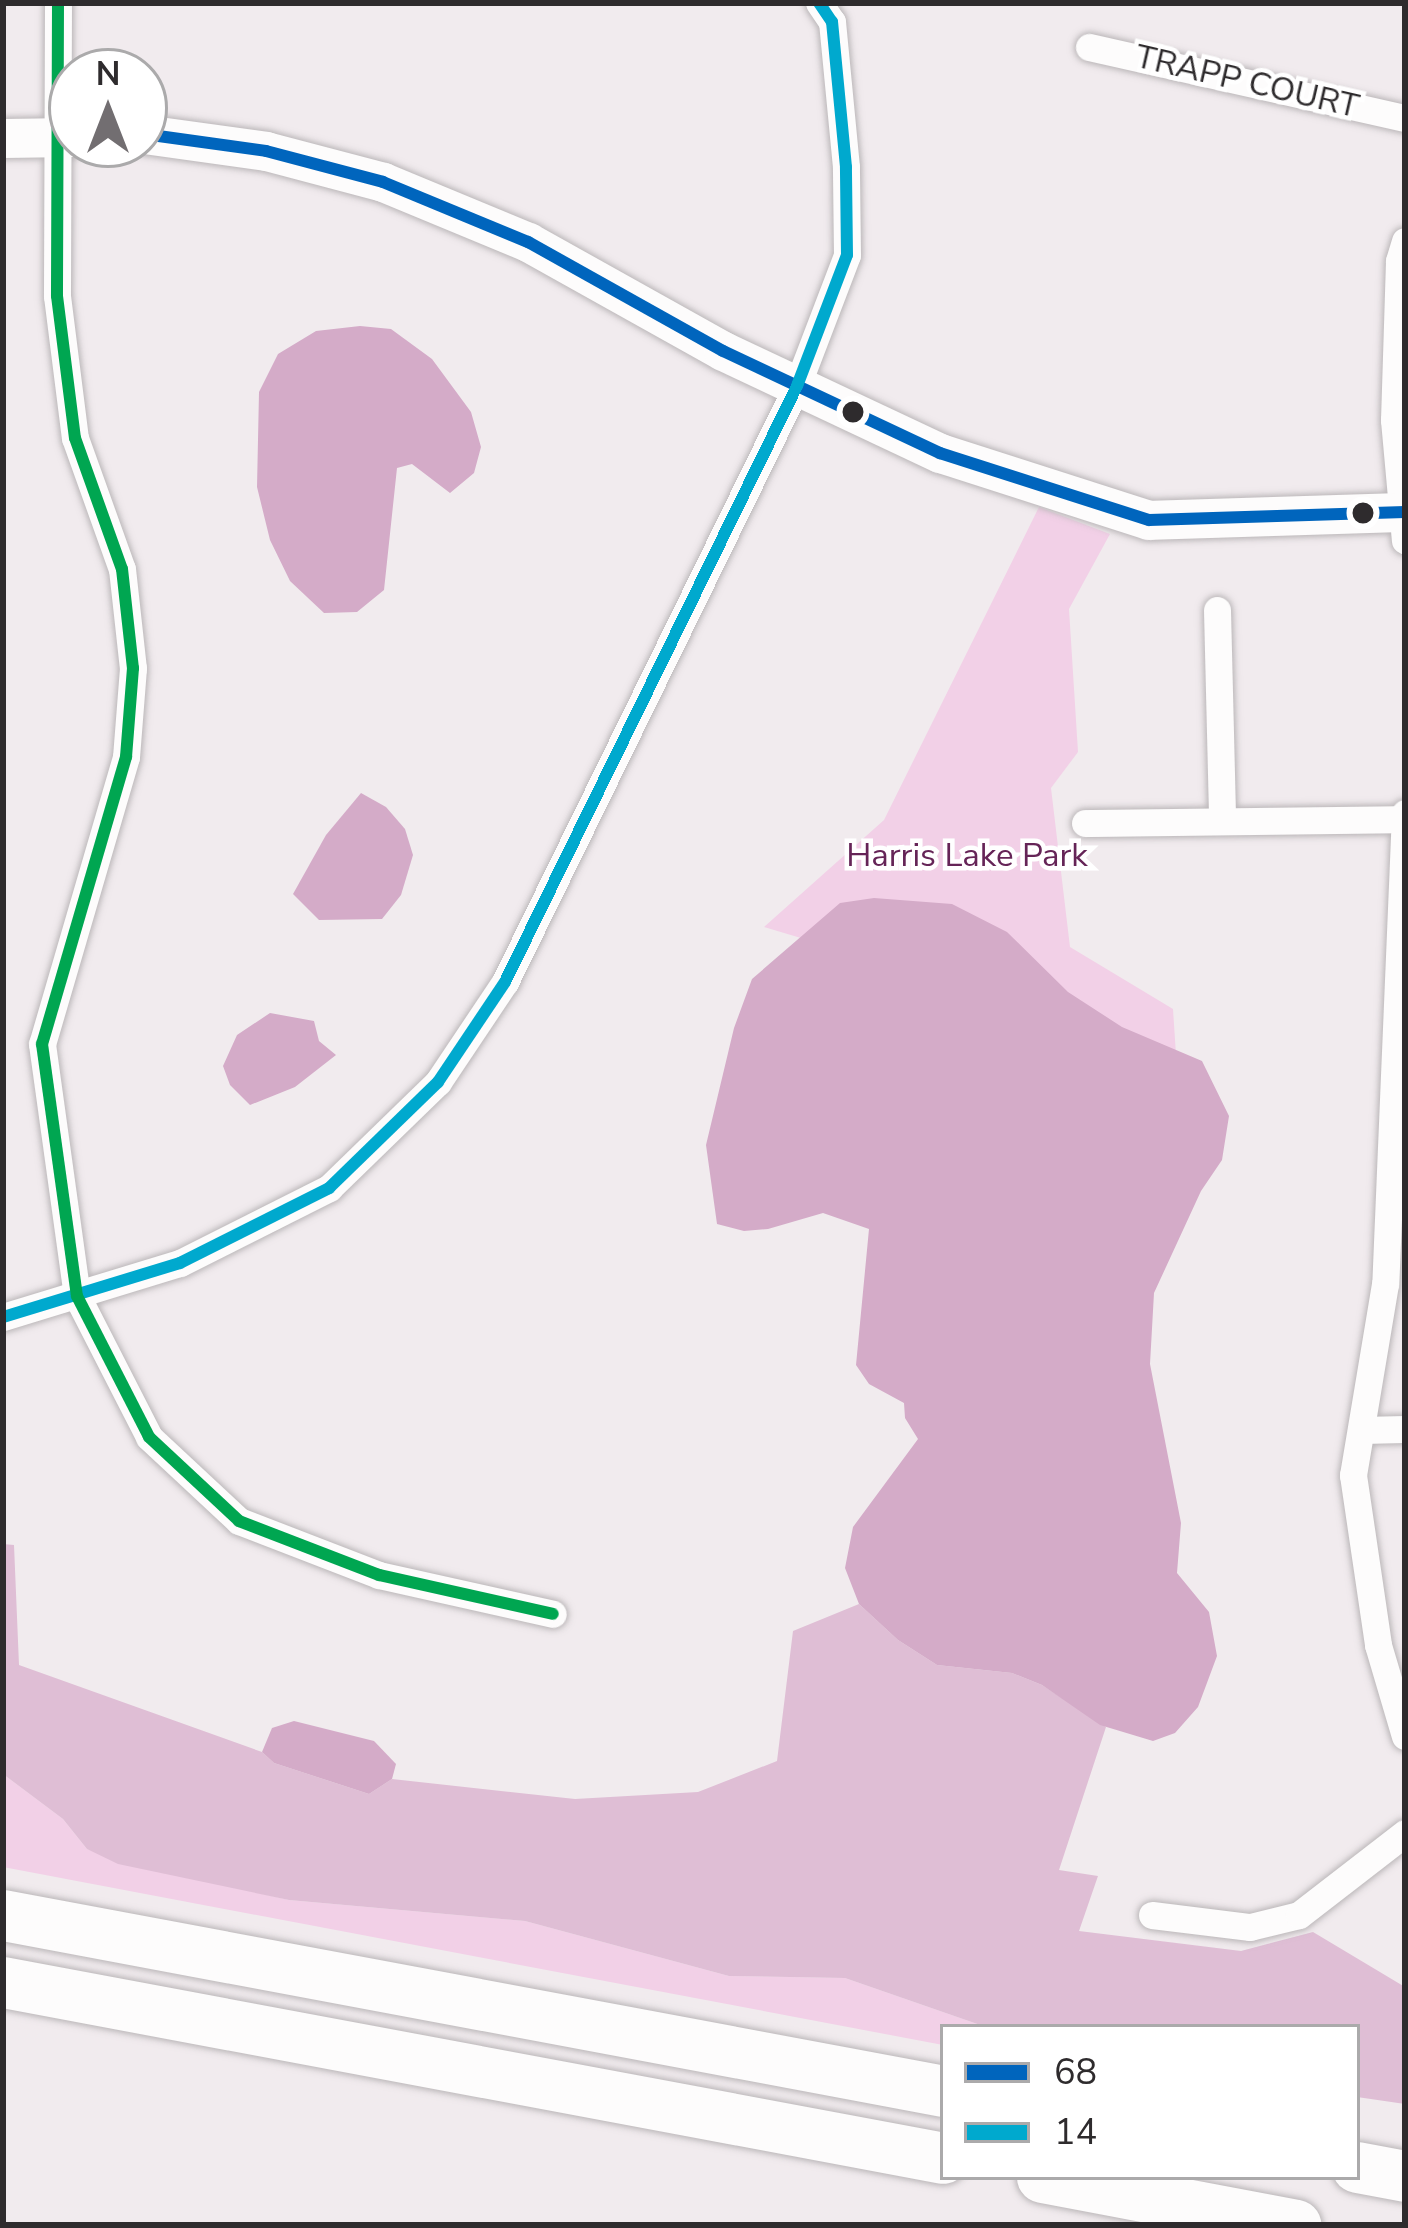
<!DOCTYPE html>
<html>
<head>
<meta charset="utf-8">
<style>
  body { margin:0 }
  #map { position:relative; width:1408px; height:2228px; overflow:hidden; background:#f1ebee; font-family:"Nunito Sans",sans-serif }
  div>[style] { position:absolute }
  [style*='--x'] { left:calc(var(--x)*1px); top:calc(var(--y)*1px); width:calc(var(--w)*1px); rotate:calc(var(--a)*1deg) }
  .green>* { inset:0; background:#f2d0e7 }
  .forest>* { inset:0; background:#dfbed5 }
  .water>* { inset:0; background:#d4abc8 }
  .roads { filter:drop-shadow(0 0 3px #bbb7b9) drop-shadow(0 0 3px #bbb7b9) }
  .street>* { height:27px; margin:-13.5px; padding:0 13.5px; transform-origin:13.5px; border-radius:13.5px; background:#fdfcfc }
  .secondary>* { height:39px; margin:-19.5px; padding:0 19.5px; transform-origin:19.5px; border-radius:19.5px; background:#fdfcfc }
  .highway>* { height:51px; margin:-25.5px; padding:0 25.5px; transform-origin:25.5px; border-radius:25.5px; background:#fdfcfc }
  .bus-1>* { height:12px; margin:-6px; padding:0 6px; transform-origin:6px; border-radius:6px; background:#0065bd }
  .bus-2>* { height:12px; margin:-6px; padding:0 6px; transform-origin:6px; border-radius:6px; background:#00a9ce }
  .bus-3>* { height:12px; margin:-6px; padding:0 6px; transform-origin:6px; border-radius:6px; background:#00a651 }
  .dots>* { width:33px; height:33px; translate:-50% -50%; box-sizing:border-box; border:6px solid #fff; border-radius:50% }
  span { translate:-50% -50%; white-space:nowrap; text-align:center; line-height:1.15; -webkit-text-stroke:9px #fff; paint-order:stroke }
  .street-label { font-size:33px; color:#2e2b2d }
  .park-label { font-size:33px; color:#652457 }
  .frame { position:absolute; inset:0; border:6px solid #2e2b2d; pointer-events:none }
  .legend { position:absolute; left:940px; top:2024px; width:420px; height:156px; box-sizing:border-box; background:#fff; border:3px solid #abaaab; margin:0; padding:15px 21px; list-style:none; font-size:36px; color:#2e2b2d }
  .legend li { display:flex; align-items:center; gap:24px; height:60px }
  .legend b { width:60px; border:3px solid #abaaab }
  .north { position:absolute; left:48px; top:48px; width:120px; height:120px; box-sizing:border-box; background:#fff; border:3px solid #abaaab; border-radius:50%; rotate:0deg; font-size:33px; font-weight:700; line-height:48px; text-align:center; color:#2e2b2d }
  .north::after { content:''; display:block; margin:auto; width:42px; height:54px; background:#726e71; clip-path:polygon(50% 0,100% 100%,50% 72%,0 100%) }
</style>
</head>
<body>
<div id="map">
  <div class="green">
    <i style="clip-path:polygon(1039px 507px,1110px 534px,1069px 609px,1078px 752px,1051px 788px,1070px 947px,1173px 1009px,1178px 1085px,831px 947px,764px 927px,884px 820px)"></i>
    <i style="clip-path:polygon(3px 1774px,63px 1819px,87px 1849px,218px 1884px,289px 1900px,525px 1921px,729px 1976px,845px 1978px,986px 2027px,943px 2027px,943px 2045px,3px 1867px)"></i>
  </div>
  <div class="forest">
    <i style="clip-path:polygon(3px 1544px,14px 1545px,19px 1665px,262px 1752px,274px 1763px,369px 1794px,392px 1779px,575px 1799px,698px 1792px,777px 1761px,793px 1631px,859px 1604px,898px 1640px,937px 1665px,1012px 1673px,1042px 1685px,1106px 1727px,1059px 1870px,1098px 1876px,1079px 1931px,1241px 1951px,1313px 1932px,1405px 1987px,1405px 2104px,1357px 2097px,1357px 2027px,986px 2027px,845px 1978px,729px 1976px,525px 1921px,289px 1900px,118px 1864px,87px 1849px,63px 1819px,3px 1774px)"></i>
  </div>
  <div class="water">
    <i style="clip-path:polygon(360px 326px,391px 329px,432px 359px,471px 412px,481px 447px,474px 473px,450px 493px,412px 464px,397px 468px,384px 590px,357px 612px,324px 613px,290px 581px,270px 540px,257px 487px,259px 392px,278px 354px,316px 331px)"></i>
    <i style="clip-path:polygon(361px 793px,386px 807px,405px 829px,413px 855px,401px 895px,382px 919px,319px 920px,293px 894px,326px 835px)"></i>
    <i style="clip-path:polygon(874px 898px,952px 904px,1007px 932px,1068px 992px,1122px 1027px,1202px 1061px,1229px 1116px,1222px 1160px,1201px 1191px,1154px 1293px,1150px 1364px,1181px 1523px,1177px 1573px,1209px 1612px,1217px 1656px,1198px 1707px,1175px 1733px,1153px 1741px,1100px 1725px,1042px 1685px,1012px 1673px,937px 1665px,898px 1640px,859px 1604px,845px 1568px,853px 1527px,918px 1439px,905px 1418px,904px 1403px,869px 1384px,856px 1365px,869px 1229px,823px 1213px,768px 1229px,744px 1231px,717px 1224px,706px 1145px,734px 1028px,752px 979px,840px 903px)"></i>
    <i style="clip-path:polygon(270px 1013px,314px 1021px,319px 1041px,336px 1055px,295px 1087px,250px 1105px,230px 1085px,223px 1066px,237px 1035px)"></i>
    <i style="clip-path:polygon(294px 1721px,374px 1741px,396px 1764px,392px 1779px,369px 1794px,274px 1763px,262px 1752px,272px 1728px)"></i>
  </div>
  <div class="roads">
    <div class="street">
      <i style="--x:58;--y:3;--w:293;--a:90.2"></i>
      <i style="--x:57;--y:296;--w:143;--a:82.8"></i>
      <i style="--x:75;--y:438;--w:139;--a:70.3"></i>
      <i style="--x:122;--y:569;--w:100;--a:83.7"></i>
      <i style="--x:133;--y:668;--w:89;--a:94.5"></i>
      <i style="--x:126;--y:757;--w:299;--a:106.3"></i>
      <i style="--x:42;--y:1044;--w:254;--a:82.1"></i>
      <i style="--x:77;--y:1296;--w:158;--a:62.9"></i>
      <i style="--x:149;--y:1437;--w:123;--a:43"></i>
      <i style="--x:239;--y:1521;--w:150;--a:21.1"></i>
      <i style="--x:379;--y:1575;--w:178;--a:12.6"></i>
      <i style="--x:1089;--y:47;--w:324;--a:12.7"></i>
      <i style="--x:1405;--y:241;--w:21;--a:107"></i>
      <i style="--x:1399;--y:261;--w:159;--a:91.8"></i>
      <i style="--x:1394;--y:420;--w:121;--a:84.8"></i>
      <i style="--x:1217;--y:610;--w:211;--a:88.6"></i>
      <i style="--x:1405;--y:813;--w:471;--a:92.4"></i>
      <i style="--x:1385;--y:1284;--w:194;--a:99.5"></i>
      <i style="--x:1353;--y:1475;--w:172;--a:81.6"></i>
      <i style="--x:1378;--y:1645;--w:95;--a:73.5"></i>
      <i style="--x:1085;--y:823;--w:319;--a:-0.7"></i>
      <i style="--x:3;--y:1317;--w:185;--a:-17"></i>
      <i style="--x:180;--y:1263;--w:167;--a:-26.7"></i>
      <i style="--x:329;--y:1188;--w:152;--a:-44.2"></i>
      <i style="--x:438;--y:1082;--w:120;--a:-56.2"></i>
      <i style="--x:505;--y:982;--w:664;--a:-63.9"></i>
      <i style="--x:797;--y:386;--w:140;--a:-69.1"></i>
      <i style="--x:847;--y:255;--w:88;--a:-90.7"></i>
      <i style="--x:846;--y:167;--w:146;--a:-95.5"></i>
      <i style="--x:832;--y:22;--w:23;--a:-124"></i>
      <i style="--x:1361;--y:1430;--w:44;--a:-1.3"></i>
      <i style="--x:1152;--y:1915;--w:99;--a:7"></i>
      <i style="--x:1250;--y:1927;--w:50;--a:-13.8"></i>
      <i style="--x:1299;--y:1915;--w:134;--a:-37.7"></i>
    </div>
    <div class="secondary">
      <i style="--x:144;--y:134;--w:123;--a:7.9"></i>
      <i style="--x:266;--y:151;--w:121;--a:14.8"></i>
      <i style="--x:383;--y:182;--w:157;--a:22.5"></i>
      <i style="--x:528;--y:242;--w:223;--a:29.2"></i>
      <i style="--x:723;--y:351;--w:240;--a:25.2"></i>
      <i style="--x:940;--y:453;--w:219;--a:17.8"></i>
      <i style="--x:1149;--y:520;--w:256;--a:-1.8"></i>
      <i style="--x:3;--y:138;--w:69;--a:-0.8"></i>
    </div>
    <div class="highway">
      <i style="--x:3;--y:1915;--w:956;--a:10.6"></i>
      <i style="--x:3;--y:1982;--w:956;--a:10.6"></i>
      <i style="--x:1357;--y:2167;--w:49;--a:10.6"></i>
      <i style="--x:1042;--y:2177;--w:258;--a:10.7"></i>
    </div>
  </div>
  <div class="bus-1">
    <i style="--x:144;--y:134;--w:123;--a:7.9"></i>
    <i style="--x:266;--y:151;--w:121;--a:14.8"></i>
    <i style="--x:383;--y:182;--w:157;--a:22.5"></i>
    <i style="--x:528;--y:242;--w:223;--a:29.2"></i>
    <i style="--x:723;--y:351;--w:240;--a:25.2"></i>
    <i style="--x:940;--y:453;--w:219;--a:17.8"></i>
    <i style="--x:1149;--y:520;--w:256;--a:-1.8"></i>
  </div>
  <div class="bus-2">
    <i style="--x:3;--y:1317;--w:185;--a:-17"></i>
    <i style="--x:180;--y:1263;--w:167;--a:-26.7"></i>
    <i style="--x:329;--y:1188;--w:152;--a:-44.2"></i>
    <i style="--x:438;--y:1082;--w:120;--a:-56.2"></i>
    <i style="--x:505;--y:982;--w:664;--a:-63.9"></i>
    <i style="--x:797;--y:386;--w:140;--a:-69.1"></i>
    <i style="--x:847;--y:255;--w:88;--a:-90.7"></i>
    <i style="--x:846;--y:167;--w:146;--a:-95.5"></i>
    <i style="--x:832;--y:22;--w:23;--a:-124"></i>
  </div>
  <div class="bus-3">
    <i style="--x:58;--y:3;--w:293;--a:90.2"></i>
    <i style="--x:57;--y:296;--w:143;--a:82.8"></i>
    <i style="--x:75;--y:438;--w:139;--a:70.3"></i>
    <i style="--x:122;--y:569;--w:100;--a:83.7"></i>
    <i style="--x:133;--y:668;--w:89;--a:94.5"></i>
    <i style="--x:126;--y:757;--w:299;--a:106.3"></i>
    <i style="--x:42;--y:1044;--w:254;--a:82.1"></i>
    <i style="--x:77;--y:1296;--w:158;--a:62.9"></i>
    <i style="--x:149;--y:1437;--w:123;--a:43"></i>
    <i style="--x:239;--y:1521;--w:150;--a:21.1"></i>
    <i style="--x:379;--y:1575;--w:178;--a:12.6"></i>
  </div>
  <div class="dots">
    <i style="left:853px;top:412px;background:#2e2b2d"></i>
    <i style="left:1363px;top:513px;background:#2e2b2d"></i>
  </div>
  <div class="street-label">
    <span style="left:1247px;top:82px;rotate:13deg">TRAPP COURT</span>
  </div>
  <div class="park-label">
    <span style="left:967px;top:856px">Harris Lake Park</span>
  </div>
  <div class="frame"></div>
  <ul class="legend">
  <li><b style="height:15px;background:#0065bd"></b>68</li>
  <li><b style="height:15px;background:#00a9ce"></b>14</li>
  </ul>
  <div class="north">N</div>
</div>
</body>
</html>
